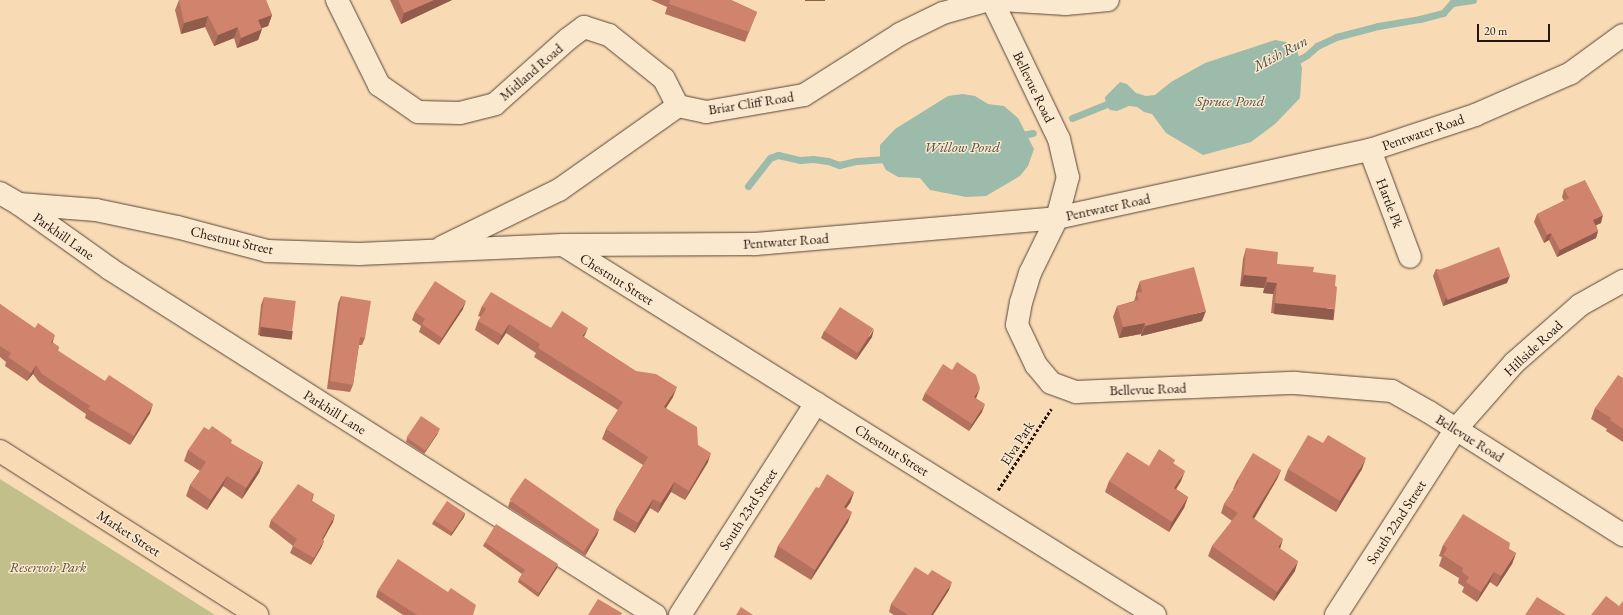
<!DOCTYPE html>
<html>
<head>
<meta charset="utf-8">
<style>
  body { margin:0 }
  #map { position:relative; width:1623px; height:615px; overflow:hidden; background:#f8dbb5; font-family:"EB Garamond",serif }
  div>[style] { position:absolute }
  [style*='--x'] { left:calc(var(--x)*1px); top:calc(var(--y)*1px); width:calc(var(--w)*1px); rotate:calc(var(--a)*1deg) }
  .green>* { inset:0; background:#c2bf8b }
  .water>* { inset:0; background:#9dbbab }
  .stream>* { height:7px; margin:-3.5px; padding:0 3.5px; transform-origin:3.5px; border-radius:3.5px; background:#9dbbab }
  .path>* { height:2.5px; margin-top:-1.25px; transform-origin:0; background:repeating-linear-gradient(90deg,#24150d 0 3px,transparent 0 5px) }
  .roads { filter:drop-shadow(0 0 1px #594637) drop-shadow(0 0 1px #594637) }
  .street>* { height:22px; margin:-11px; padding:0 11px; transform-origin:11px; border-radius:11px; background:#fae8cf }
  .primary>* { height:22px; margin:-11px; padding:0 11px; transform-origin:11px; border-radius:11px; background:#f8dbb5 }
  .wall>* { inset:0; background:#b3715e }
  .shaded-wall>* { inset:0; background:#925c4c; transform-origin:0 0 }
  .building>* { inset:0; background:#d0836d; transform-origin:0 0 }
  span { translate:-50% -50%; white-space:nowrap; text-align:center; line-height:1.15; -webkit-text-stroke:3px #fae8cf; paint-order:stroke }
  .street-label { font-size:14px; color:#24150d }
  .park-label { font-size:14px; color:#5b5039; font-style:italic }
  .water-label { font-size:15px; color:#4e4f44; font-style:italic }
  .scale { position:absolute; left:1477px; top:24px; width:73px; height:18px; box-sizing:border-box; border:2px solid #24150d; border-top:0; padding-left:5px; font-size:12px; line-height:14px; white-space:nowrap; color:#24150d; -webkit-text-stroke:3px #fae8cf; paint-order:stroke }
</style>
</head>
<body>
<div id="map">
  <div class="green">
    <i style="clip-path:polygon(0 479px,78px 528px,215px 615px,0 615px)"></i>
  </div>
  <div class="water">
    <i style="clip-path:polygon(1275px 40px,1286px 42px,1297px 50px,1302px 68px,1300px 98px,1275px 124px,1251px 142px,1203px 155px,1166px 133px,1152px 114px,1144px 112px,1137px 107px,1129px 106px,1117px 111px,1110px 110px,1106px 106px,1105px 97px,1120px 82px,1127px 84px,1136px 93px,1146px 96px,1155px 95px,1171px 82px,1205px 63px)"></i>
    <i style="clip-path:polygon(963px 94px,975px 96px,988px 104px,1004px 106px,1018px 118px,1034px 149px,1028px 166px,1020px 176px,986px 196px,966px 197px,930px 190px,920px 178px,898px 177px,886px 170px,880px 159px,880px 145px,895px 129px,948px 96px)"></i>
  </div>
  <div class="stream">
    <i style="--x:1291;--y:64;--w:18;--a:-29"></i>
    <i style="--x:1307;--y:55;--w:13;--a:-42"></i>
    <i style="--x:1317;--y:46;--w:21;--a:-25"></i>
    <i style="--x:1336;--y:37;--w:43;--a:-14.7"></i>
    <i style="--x:1378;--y:26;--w:43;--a:-9.5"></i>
    <i style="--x:1420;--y:19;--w:24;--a:-15"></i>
    <i style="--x:1443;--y:13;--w:13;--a:-48"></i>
    <i style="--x:1452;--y:3;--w:21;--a:-8"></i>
    <i style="--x:1072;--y:118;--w:45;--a:-22"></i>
    <i style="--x:1017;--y:136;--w:16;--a:-11"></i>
    <i style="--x:748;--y:186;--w:36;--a:-52"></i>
    <i style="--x:770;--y:158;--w:9;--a:-21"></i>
    <i style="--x:778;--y:155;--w:23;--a:13"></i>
    <i style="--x:800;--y:160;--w:13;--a:-4"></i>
    <i style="--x:813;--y:159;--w:15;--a:8"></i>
    <i style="--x:828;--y:161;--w:12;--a:20"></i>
    <i style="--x:839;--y:165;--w:18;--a:-13"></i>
    <i style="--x:857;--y:161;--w:32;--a:-4"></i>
  </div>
  <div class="path">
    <i style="--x:998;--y:490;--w:97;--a:-56.8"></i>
  </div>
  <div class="roads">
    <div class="street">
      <i style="--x:337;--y:0;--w:95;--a:63.7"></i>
      <i style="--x:379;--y:85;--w:47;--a:34.7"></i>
      <i style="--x:418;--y:112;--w:42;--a:1.4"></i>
      <i style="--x:460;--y:113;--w:36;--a:-14"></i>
      <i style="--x:495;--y:104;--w:98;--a:-41.7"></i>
      <i style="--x:568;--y:39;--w:20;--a:-37"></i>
      <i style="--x:584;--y:27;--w:26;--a:18"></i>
      <i style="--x:609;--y:35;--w:70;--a:38.7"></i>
      <i style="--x:664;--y:79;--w:30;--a:63"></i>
      <i style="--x:992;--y:0;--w:154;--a:64.3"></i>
      <i style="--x:1059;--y:139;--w:39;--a:77"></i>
      <i style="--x:1068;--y:177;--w:42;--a:105"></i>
      <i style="--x:1057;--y:218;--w:61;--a:116.1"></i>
      <i style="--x:1030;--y:273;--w:30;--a:107"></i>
      <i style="--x:1021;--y:302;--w:23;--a:100"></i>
      <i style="--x:1017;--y:325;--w:44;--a:64.6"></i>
      <i style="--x:1036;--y:365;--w:23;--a:50"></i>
      <i style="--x:1051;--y:383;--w:27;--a:20"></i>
      <i style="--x:1076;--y:392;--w:219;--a:-2.4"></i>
      <i style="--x:1295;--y:383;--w:97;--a:4.7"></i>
      <i style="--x:1392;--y:391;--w:43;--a:29.6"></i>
      <i style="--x:1429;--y:412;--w:230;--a:32.4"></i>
      <i style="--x:1001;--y:0;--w:65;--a:3.5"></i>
      <i style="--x:1066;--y:4;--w:42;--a:-5.4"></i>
      <i style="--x:1370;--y:150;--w:114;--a:69.5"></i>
      <i style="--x:0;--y:193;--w:22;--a:30"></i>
      <i style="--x:19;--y:204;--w:77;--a:4.5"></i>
      <i style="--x:96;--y:210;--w:83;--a:11.9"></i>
      <i style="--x:177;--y:227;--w:93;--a:14.9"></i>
      <i style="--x:267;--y:251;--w:92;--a:1.9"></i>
      <i style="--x:359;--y:254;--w:204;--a:-2.5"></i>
      <i style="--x:563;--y:245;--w:192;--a:-0.3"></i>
      <i style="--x:755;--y:244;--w:303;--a:-4.9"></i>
      <i style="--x:1057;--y:218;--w:320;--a:-12.3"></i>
      <i style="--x:1370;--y:150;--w:111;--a:-18.4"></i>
      <i style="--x:1475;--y:115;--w:105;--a:-23.6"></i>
      <i style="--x:1571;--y:73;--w:64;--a:-36.2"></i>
      <i style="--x:19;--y:204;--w:112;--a:35.5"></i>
      <i style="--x:110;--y:269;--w:646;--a:32.41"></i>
      <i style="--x:563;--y:245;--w:698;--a:32.01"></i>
      <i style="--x:442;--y:247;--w:130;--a:-26"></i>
      <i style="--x:559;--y:190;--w:146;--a:-35.2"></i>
      <i style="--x:678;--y:106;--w:29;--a:12"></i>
      <i style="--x:706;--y:112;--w:99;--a:-9.8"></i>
      <i style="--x:804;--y:95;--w:114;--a:-32.4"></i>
      <i style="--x:900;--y:34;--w:48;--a:-26"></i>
      <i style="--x:943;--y:13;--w:48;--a:-15.8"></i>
      <i style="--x:680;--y:615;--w:252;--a:-57.3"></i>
      <i style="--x:1336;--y:615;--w:221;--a:-57.2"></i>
      <i style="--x:1456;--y:429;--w:88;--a:-48.7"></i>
      <i style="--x:1514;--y:363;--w:88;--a:-41.3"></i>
      <i style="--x:1580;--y:305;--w:49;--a:-29.2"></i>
    </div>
    <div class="primary">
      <i style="--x:0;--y:451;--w:305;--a:32.5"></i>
    </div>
  </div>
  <div class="wall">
    <i style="clip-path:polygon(179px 0,266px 0,272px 15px,268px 26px,262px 28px,262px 29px,258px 40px,237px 48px,234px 38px,214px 46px,205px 27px,181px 34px,175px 10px)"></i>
    <i style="clip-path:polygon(390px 0,452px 0,401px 24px)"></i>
    <i style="clip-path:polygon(651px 0,731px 0,757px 12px,745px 42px,665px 14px,667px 7px)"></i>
    <i style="clip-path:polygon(1564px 189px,1601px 223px,1596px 225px,1598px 231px,1596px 238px,1557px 257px,1549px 240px,1544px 243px,1534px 222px,1537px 214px,1564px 201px,1562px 197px)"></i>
    <i style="clip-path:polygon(1246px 248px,1277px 264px,1313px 272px,1331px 319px,1271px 313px,1273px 294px,1263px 293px,1264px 288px,1240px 286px,1243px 259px)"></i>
    <i style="clip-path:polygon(1436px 269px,1507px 283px,1443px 306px,1433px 276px)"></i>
    <i style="clip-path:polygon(1140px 281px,1202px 321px,1141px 336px,1141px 334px,1119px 338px,1113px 317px,1117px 306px,1134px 301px,1136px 295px,1136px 292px)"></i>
    <i style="clip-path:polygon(341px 296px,365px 338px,362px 345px,359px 345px,353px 385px,350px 392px,327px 389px,338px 303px)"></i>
    <i style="clip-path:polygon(264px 297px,290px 339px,258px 335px,261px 305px)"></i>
    <i style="clip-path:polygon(0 304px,59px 347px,58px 351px,150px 413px,130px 445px,85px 418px,86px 414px,39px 382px,33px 374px,27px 381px,5px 366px,6px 362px,0 357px)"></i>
    <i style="clip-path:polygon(482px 306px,551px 328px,584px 337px,673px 397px,666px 408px,698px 445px,708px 462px,685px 500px,671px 492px,658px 513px,650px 508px,635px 533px,613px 520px,616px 510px,643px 465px,602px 439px,606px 429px,618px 410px,534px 357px,536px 353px,506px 333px,498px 345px,475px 330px,478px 321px,481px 317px,478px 316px)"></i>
    <i style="clip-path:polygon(463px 309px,439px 345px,419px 332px,421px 326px,412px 320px,415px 312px)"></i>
    <i style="clip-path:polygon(824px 331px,872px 337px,856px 360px,821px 338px)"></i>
    <i style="clip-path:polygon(952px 370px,977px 396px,976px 398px,982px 412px,969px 431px,922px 400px,925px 393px)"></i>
    <i style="clip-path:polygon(1623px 378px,1623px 442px,1606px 431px,1607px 429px,1591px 419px,1595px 408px)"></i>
    <i style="clip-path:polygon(438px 433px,424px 454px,406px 442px,407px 438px)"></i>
    <i style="clip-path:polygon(231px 444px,263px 462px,259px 473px,242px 499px,223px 486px,207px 510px,186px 496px,190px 485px,200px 471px,184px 461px,188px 450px)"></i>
    <i style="clip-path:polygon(1175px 460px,1173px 463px,1181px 481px,1176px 489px,1188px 497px,1184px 508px,1169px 532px,1105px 492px,1109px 481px,1149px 466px)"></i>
    <i style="clip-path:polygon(1288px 469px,1362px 469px,1336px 512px,1284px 480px)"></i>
    <i style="clip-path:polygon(1281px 470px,1277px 479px,1254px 519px,1280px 549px,1295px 571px,1274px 601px,1208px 556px,1212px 546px,1232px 521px,1221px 513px,1224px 504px,1234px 489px,1233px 489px,1237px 480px)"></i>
    <i style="clip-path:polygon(819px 488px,854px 492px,850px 503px,846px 508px,848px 522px,811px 580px,774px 557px,778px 546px)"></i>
    <i style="clip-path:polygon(314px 494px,312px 501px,333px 522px,323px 540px,324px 541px,321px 548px,311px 565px,290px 553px,293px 546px,269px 527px,271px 520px)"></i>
    <i style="clip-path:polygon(510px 501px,599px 529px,597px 535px,585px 556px,508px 507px)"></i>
    <i style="clip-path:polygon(465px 513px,464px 517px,451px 536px,432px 524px,434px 520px)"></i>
    <i style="clip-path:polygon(485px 542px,557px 568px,538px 597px,518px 582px,519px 579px,522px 574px,483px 546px)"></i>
    <i style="clip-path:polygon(1443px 545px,1509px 549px,1516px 553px,1512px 564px,1497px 587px,1490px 582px,1477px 602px,1462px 592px,1464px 587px,1458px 583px,1459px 578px,1439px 566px,1442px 557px,1439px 556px)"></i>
    <i style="clip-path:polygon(928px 575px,949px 590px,933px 615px,894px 615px,889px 612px,891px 604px)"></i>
    <i style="clip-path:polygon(378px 590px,473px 615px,403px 615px,376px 597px)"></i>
  </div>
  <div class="shaded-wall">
    <i style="clip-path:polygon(434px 0,452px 0,401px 24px,404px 13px)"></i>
    <i style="left:805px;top:0;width:20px;height:1px"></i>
    <i style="clip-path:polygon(272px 15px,268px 26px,254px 31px,258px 20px)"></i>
    <i style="clip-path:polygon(208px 16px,205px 27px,181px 34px,184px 23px)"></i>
    <i style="clip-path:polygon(238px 27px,234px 38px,214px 46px,218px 35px)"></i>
    <i style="clip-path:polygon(262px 29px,258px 40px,237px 48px,241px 38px)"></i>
    <i style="clip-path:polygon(1603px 215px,1601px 223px,1590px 228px,1593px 220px)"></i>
    <i style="clip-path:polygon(1598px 231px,1596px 238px,1557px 257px,1560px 250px)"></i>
    <i style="clip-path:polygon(1551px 233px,1549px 240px,1544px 243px,1547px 235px)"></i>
    <i style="clip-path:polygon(1244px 275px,1267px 277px,1264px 288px,1240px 286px)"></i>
    <i style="clip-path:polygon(1510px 276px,1507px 283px,1443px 306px,1446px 298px)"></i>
    <i style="clip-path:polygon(1267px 282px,1277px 283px,1273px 294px,1263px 293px)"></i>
    <i style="clip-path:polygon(466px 301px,463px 309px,439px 345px,442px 338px)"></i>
    <i style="left:1275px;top:303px;width:60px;height:11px;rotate:6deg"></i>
    <i style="clip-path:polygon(1206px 311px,1202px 321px,1141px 336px,1145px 326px)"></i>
    <i style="clip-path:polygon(1145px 323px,1141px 334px,1119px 338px,1123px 327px)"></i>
    <i style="clip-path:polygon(509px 324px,506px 333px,498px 345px,502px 335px)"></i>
    <i style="left:261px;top:327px;width:32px;height:9px;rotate:7deg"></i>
    <i style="clip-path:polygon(588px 328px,584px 337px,582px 336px)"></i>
    <i style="clip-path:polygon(874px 329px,872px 337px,856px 360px,859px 353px)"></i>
    <i style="clip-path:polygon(55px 335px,52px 344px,51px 342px)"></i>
    <i style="clip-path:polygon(36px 365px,33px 374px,27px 381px,31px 373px)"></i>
    <i style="clip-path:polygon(677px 387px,673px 397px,660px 417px,664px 407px)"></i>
    <i style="clip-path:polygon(980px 388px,977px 396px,971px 405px,974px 397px)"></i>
    <i style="clip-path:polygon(153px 404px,150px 413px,130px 445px,134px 436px)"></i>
    <i style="clip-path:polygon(985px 404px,982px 412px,969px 431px,972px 424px)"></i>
    <i style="clip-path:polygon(440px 429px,438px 433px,424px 454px,426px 450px)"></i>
    <i style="clip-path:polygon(711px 453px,708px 462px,685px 500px,689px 491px)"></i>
    <i style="clip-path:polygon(1366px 458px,1362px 469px,1336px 512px,1340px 501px)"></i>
    <i style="clip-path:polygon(263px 462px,259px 473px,242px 499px,246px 488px)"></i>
    <i style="clip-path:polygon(1281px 470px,1277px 479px,1249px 527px,1252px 517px)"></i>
    <i style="clip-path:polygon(1185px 471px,1181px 481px,1170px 499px,1174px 488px)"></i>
    <i style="clip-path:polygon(227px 476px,223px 486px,207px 510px,211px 500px)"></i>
    <i style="clip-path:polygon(674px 482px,671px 492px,658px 513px,661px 503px)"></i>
    <i style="clip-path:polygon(854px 492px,850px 503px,840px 517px,844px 507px)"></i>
    <i style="clip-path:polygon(1188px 497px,1184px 508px,1169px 532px,1172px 522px)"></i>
    <i style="clip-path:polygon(653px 499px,650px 508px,635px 533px,638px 523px)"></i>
    <i style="clip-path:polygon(852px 512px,848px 522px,811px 580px,815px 570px)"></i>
    <i style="clip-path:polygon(465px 513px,464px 517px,451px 536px,452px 532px)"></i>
    <i style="clip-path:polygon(335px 515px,333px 522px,319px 546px,322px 539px)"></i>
    <i style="clip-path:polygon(599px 529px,597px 535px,585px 556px,587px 550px)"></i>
    <i style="clip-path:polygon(1283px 539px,1280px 549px,1278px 547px)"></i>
    <i style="clip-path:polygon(324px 541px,321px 548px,311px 565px,314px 558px)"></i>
    <i style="clip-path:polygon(1516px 553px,1512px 564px,1497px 587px,1501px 576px)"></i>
    <i style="clip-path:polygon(1298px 561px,1295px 571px,1274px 601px,1277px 592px)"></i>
    <i style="clip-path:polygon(558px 564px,557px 568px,538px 597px,539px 593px)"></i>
    <i style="clip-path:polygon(1494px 572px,1490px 582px,1477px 602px,1481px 592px)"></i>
    <i style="clip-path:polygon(952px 582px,949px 590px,933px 615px,931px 615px)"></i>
  </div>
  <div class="building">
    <i style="clip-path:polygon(179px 0,266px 0,272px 15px,258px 20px,262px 29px,241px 38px,238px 27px,218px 35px,208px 16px,184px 23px)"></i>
    <i style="clip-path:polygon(398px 0,434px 0,404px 13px)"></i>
    <i style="clip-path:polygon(670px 0,731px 0,757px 12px,749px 32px,669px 4px)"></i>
    <i style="clip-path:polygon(1585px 180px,1603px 215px,1593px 220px,1598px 231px,1560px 250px,1551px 233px,1547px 235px,1537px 214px,1569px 198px,1564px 189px)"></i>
    <i style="left:1499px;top:247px;width:31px;height:67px;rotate:69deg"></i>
    <i style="clip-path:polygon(1246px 248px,1278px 252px,1277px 264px,1314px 267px,1313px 272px,1336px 275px,1335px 286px,1337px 287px,1335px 309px,1275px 303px,1277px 283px,1267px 282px,1267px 277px,1244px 275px)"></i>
    <i style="clip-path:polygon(1194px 267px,1206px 311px,1145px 326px,1145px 323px,1123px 327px,1117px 306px,1139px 300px,1137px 293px,1142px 292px,1140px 281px)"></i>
    <i style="clip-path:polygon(435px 281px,466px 301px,442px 338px,422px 324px,425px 319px,415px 312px)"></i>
    <i style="clip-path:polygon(491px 292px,551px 328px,562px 311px,588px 328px,582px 336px,636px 371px,656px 374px,677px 387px,664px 407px,697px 427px,698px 445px,711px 453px,689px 491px,674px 482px,661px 503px,653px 499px,638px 523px,616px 510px,648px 457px,606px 429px,623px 402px,538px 348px,540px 344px,509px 324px,502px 335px,478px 321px,486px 309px,482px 306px)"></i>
    <i style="clip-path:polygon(341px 296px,371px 301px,365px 338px,360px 337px,353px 385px,330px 381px)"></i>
    <i style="left:264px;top:297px;width:32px;height:30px;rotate:7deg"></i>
    <i style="clip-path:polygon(0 304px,35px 328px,38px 323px,55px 335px,51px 342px,59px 347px,57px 350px,105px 381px,109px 375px,153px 404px,134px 436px,88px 409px,90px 406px,42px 374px,36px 365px,31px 373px,8px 357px,11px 353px,0 346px)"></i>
    <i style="left:840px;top:307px;width:40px;height:29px;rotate:33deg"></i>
    <i style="clip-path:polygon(957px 362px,976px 375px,980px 388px,974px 397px,985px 404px,972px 424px,925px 393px,943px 364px,952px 370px)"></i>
    <i style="clip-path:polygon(1618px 375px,1623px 378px,1623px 429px,1610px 420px,1611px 418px,1595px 408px)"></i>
    <i style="left:421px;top:416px;width:23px;height:26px;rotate:34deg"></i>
    <i style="clip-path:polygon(212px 426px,232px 440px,231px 443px,263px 462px,246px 488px,227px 476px,211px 500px,190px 485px,206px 462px,188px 450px,204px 427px,209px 430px)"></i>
    <i style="clip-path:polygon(1308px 435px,1323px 443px,1328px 435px,1366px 458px,1340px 501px,1288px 469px)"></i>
    <i style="clip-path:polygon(1159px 449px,1175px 460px,1173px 463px,1185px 471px,1174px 488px,1188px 497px,1172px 522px,1109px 481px,1127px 452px,1149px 466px)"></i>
    <i style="clip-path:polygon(1253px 453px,1281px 470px,1252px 517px,1283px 539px,1278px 547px,1298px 561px,1277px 592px,1212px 546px,1238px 513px,1224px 504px,1239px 481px,1237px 480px)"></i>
    <i style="clip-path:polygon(827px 474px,854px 492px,844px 507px,852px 512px,815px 570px,778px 546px,816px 487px,819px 488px)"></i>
    <i style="left:525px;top:478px;width:90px;height:27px;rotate:35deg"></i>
    <i style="clip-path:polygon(298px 484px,314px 494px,311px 500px,335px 515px,322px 539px,324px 541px,314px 558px,293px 546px,297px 539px,271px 520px)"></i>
    <i style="left:447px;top:501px;width:22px;height:23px;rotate:34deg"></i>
    <i style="clip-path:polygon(1463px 514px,1510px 543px,1509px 549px,1516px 553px,1501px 576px,1494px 572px,1481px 592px,1466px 582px,1469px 577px,1462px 572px,1463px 568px,1443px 555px,1447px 548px,1443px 545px)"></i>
    <i style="clip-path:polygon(496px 524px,558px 564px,539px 593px,519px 579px,525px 570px,485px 542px)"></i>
    <i style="clip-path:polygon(398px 559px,448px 592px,451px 588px,476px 605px,473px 615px,417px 615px,378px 590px)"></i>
    <i style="clip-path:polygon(915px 567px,928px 575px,932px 570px,952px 582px,931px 615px,908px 615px,891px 604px)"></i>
    <i style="clip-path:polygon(1606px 596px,1619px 606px,1623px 601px,1623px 615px,1591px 615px)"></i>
    <i style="clip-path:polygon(1537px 597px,1566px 615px,1525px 615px)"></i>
    <i style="clip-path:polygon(598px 599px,622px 613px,621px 615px,588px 615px)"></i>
    <i style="clip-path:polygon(741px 607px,753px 615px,736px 615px)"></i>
  </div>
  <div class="street-label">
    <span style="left:531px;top:72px;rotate:-41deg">Midland Road</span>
    <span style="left:1034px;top:87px;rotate:64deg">Bellevue Road</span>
    <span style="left:751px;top:103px;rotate:-9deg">Briar Cliff Road</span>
    <span style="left:1423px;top:132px;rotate:-19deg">Pentwater Road</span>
    <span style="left:1390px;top:203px;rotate:69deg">Hartle Pk</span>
    <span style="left:1108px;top:207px;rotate:-12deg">Pentwater Road</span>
    <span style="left:64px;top:236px;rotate:35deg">Parkhill Lane</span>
    <span style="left:232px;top:240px;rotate:13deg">Chestnut Street</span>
    <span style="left:786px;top:241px;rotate:-4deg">Pentwater Road</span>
    <span style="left:617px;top:279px;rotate:32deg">Chestnut Street</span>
    <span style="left:1533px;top:348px;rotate:-43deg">Hillside Road</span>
    <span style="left:1148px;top:389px;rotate:-2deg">Bellevue Road</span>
    <span style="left:335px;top:412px;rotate:32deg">Parkhill Lane</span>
    <span style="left:1470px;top:438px;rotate:32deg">Bellevue Road</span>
    <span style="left:1017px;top:443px;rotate:-57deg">Elva Park</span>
    <span style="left:892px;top:450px;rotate:32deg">Chestnut Street</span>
    <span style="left:748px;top:509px;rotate:-57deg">South 23rd Street</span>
    <span style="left:1396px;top:522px;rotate:-57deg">South 22nd Street</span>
    <span style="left:129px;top:533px;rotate:33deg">Market Street</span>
  </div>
  <div class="park-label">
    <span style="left:48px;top:567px">Reservoir Park</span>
  </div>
  <div class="water-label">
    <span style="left:1280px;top:53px;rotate:-28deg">Mish Run</span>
    <span style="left:1230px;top:101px">Spruce Pond</span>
    <span style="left:962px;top:147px">Willow Pond</span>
  </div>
  <div class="scale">20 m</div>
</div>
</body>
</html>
